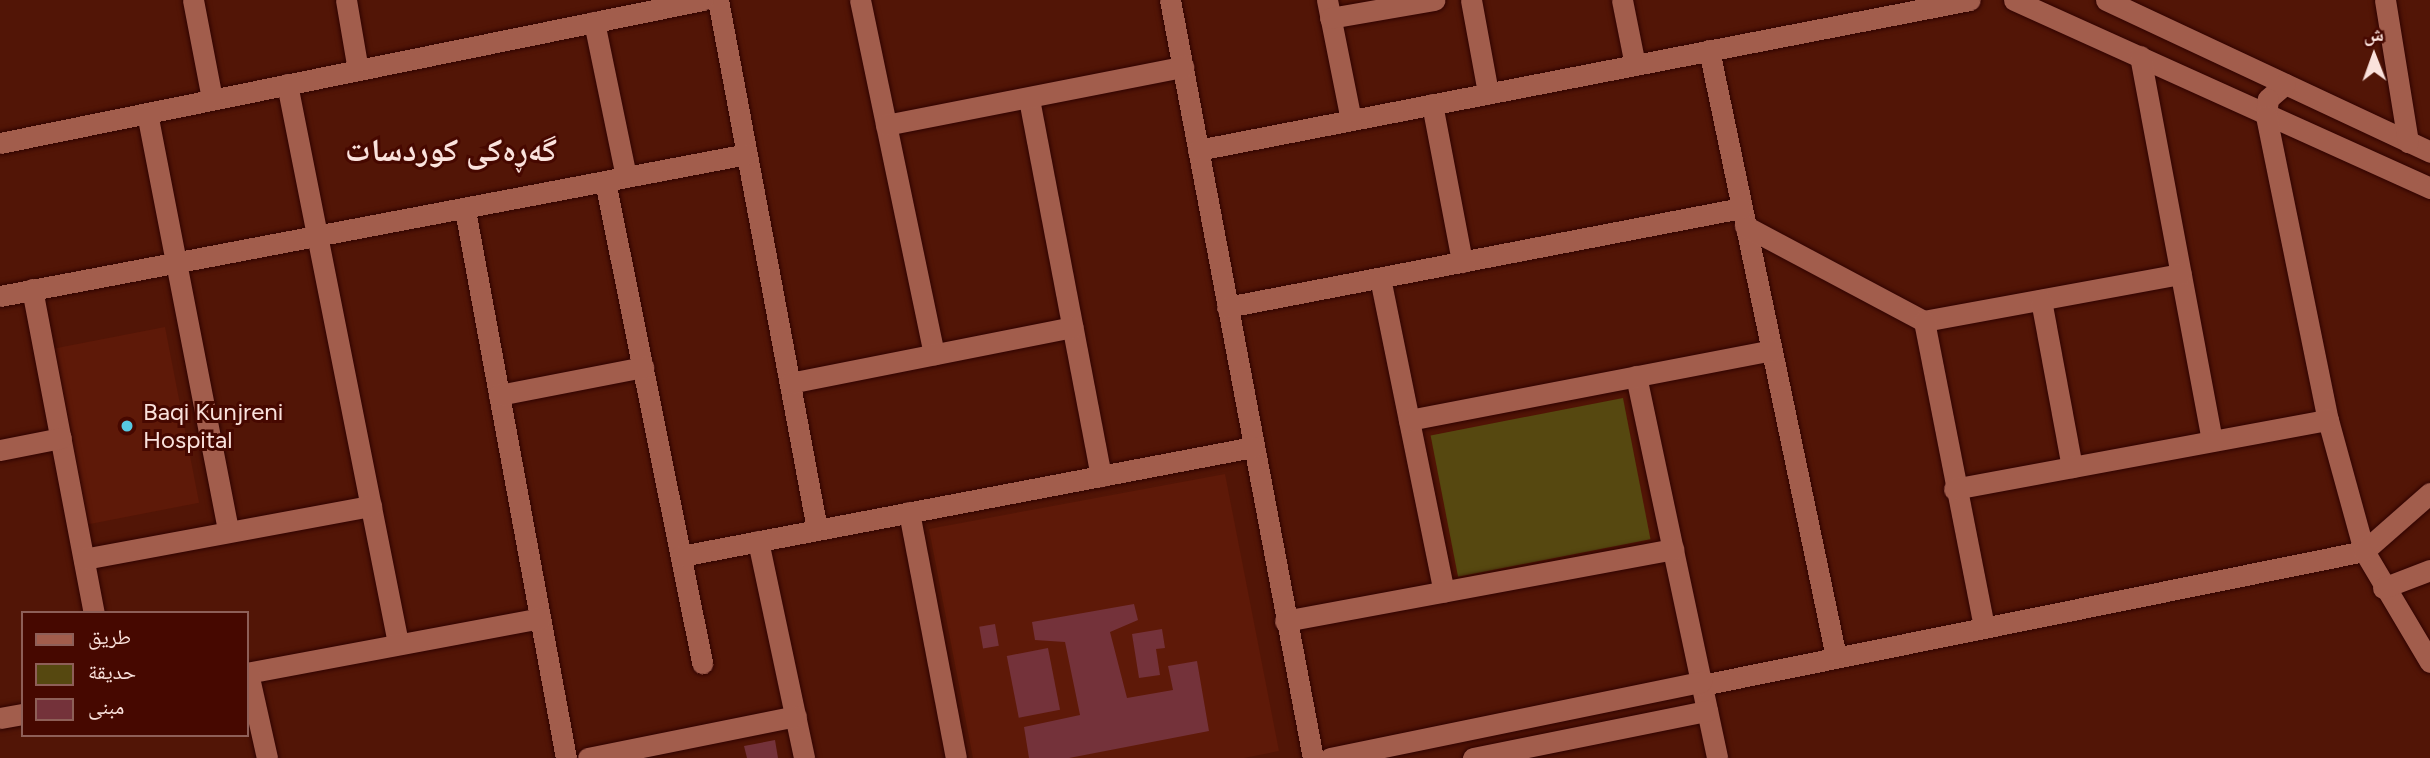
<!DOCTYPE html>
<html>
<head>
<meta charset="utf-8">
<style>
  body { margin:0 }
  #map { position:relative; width:2430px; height:758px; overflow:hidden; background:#521506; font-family:Figtree,"Noto Naskh Arabic",sans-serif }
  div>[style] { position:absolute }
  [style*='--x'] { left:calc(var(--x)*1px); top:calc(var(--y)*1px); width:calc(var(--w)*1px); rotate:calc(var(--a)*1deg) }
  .built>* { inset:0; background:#5e1908; transform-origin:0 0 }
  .green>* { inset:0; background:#564810; transform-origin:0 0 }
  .building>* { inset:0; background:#74323a; transform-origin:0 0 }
  .roads { filter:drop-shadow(0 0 2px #2f0300) drop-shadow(0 0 2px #2f0300) }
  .minor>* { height:21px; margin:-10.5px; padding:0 10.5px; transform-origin:10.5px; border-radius:10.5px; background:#a25d4c }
  .dots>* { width:19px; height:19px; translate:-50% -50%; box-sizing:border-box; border:4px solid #460800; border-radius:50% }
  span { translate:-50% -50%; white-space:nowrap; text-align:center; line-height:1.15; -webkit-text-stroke:6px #460800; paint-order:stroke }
  .poi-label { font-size:24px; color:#fae2dc }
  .left { translate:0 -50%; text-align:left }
  .district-label { font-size:32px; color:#fae2dc; font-weight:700 }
  .legend { position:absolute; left:21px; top:611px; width:228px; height:126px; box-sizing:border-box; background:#460800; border:2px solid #8e5f58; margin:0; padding:9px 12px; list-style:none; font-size:21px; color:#fae2dc }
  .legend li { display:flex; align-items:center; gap:14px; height:35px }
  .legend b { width:35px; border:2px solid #8e5f58 }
  .north { position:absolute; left:2339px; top:21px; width:70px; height:70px; -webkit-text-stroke:5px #460800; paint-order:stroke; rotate:359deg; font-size:19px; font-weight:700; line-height:28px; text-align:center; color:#fae2dc }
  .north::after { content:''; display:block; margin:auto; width:24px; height:32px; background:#fae2dc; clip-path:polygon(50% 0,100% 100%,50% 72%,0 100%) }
</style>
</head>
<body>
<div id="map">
  <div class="built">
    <i style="left:165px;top:327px;width:179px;height:114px;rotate:79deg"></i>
    <i style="clip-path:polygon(1225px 474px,1279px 751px,1244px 758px,973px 758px,929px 529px)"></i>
  </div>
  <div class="green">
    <i style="left:1623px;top:398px;width:144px;height:196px;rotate:79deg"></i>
  </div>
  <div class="building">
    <i style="clip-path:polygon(1134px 604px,1138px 620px,1110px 632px,1127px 698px,1173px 690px,1168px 666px,1197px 661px,1209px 731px,1069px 758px,1029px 758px,1024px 727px,1080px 715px,1065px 642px,1035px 640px,1032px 622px)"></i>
    <i style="left:995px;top:624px;width:22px;height:16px;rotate:80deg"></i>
    <i style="clip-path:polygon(1162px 629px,1165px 648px,1156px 649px,1160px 675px,1139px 678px,1132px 634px)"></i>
    <i style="left:1048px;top:648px;width:63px;height:42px;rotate:79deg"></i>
    <i style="clip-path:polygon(775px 740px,778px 758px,747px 758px,744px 746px)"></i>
  </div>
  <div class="roads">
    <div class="minor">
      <i style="--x:193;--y:0;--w:101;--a:79.1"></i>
      <i style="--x:346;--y:0;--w:71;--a:80.3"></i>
      <i style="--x:718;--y:0;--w:538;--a:79.4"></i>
      <i style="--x:860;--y:0;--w:362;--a:78.2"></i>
      <i style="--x:1170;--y:0;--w:771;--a:79.32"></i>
      <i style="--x:1327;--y:0;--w:122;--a:78.7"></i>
      <i style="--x:1471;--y:0;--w:95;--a:79.6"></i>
      <i style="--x:1622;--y:0;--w:66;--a:78.7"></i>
      <i style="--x:2014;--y:0;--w:457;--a:24.3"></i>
      <i style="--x:2106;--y:0;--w:358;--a:25.1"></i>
      <i style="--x:2385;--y:0;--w:144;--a:80.8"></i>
      <i style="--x:1330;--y:18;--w:106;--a:-9.8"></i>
      <i style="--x:594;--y:22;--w:158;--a:78.3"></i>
      <i style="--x:1709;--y:50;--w:620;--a:78.18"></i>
      <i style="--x:2140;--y:56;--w:391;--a:79.4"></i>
      <i style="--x:287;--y:84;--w:570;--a:78.77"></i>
      <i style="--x:2285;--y:84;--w:23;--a:139"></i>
      <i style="--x:2268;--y:99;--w:17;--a:97"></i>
      <i style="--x:2266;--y:116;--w:310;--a:78.5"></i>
      <i style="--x:2328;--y:420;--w:136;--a:74.6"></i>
      <i style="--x:2364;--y:551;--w:129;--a:59.3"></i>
      <i style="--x:1029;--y:99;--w:384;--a:79.2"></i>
      <i style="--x:1432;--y:104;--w:161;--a:79.2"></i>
      <i style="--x:147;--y:113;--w:426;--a:79"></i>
      <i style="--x:886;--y:125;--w:303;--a:-11.1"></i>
      <i style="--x:0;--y:143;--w:717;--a:-11.5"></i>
      <i style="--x:1198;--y:150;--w:786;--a:-11"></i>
      <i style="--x:605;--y:181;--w:492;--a:78.6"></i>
      <i style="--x:465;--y:210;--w:557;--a:79.56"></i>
      <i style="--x:1745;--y:226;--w:203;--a:28"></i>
      <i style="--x:1924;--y:321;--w:261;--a:-10.4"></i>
      <i style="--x:1380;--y:278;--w:320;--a:78.5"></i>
      <i style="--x:32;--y:289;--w:330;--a:79.2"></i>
      <i style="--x:0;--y:296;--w:760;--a:-10.76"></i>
      <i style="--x:2041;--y:300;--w:170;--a:79.5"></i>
      <i style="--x:1227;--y:307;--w:523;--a:-10.9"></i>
      <i style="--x:1924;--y:321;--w:312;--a:78.9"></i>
      <i style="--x:1636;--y:376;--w:390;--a:78"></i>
      <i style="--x:790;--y:383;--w:288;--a:-11.2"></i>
      <i style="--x:499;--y:395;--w:147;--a:-11"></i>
      <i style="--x:1409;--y:420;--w:369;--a:-10.9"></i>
      <i style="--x:0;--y:450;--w:62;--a:-11.1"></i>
      <i style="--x:1954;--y:489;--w:380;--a:-10.5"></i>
      <i style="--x:909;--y:512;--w:250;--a:79.2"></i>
      <i style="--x:758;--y:541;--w:222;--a:78"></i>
      <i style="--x:681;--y:556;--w:582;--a:-10.79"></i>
      <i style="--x:84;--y:559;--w:292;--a:-10.5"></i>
      <i style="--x:2383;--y:588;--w:50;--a:-21"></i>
      <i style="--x:1285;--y:621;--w:395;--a:-10.5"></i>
      <i style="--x:247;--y:673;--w:298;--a:-10.6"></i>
      <i style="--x:248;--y:673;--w:87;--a:77.4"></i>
      <i style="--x:1702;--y:685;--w:675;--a:-11.44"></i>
      <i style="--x:2364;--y:551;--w:88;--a:-41.3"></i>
      <i style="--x:0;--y:718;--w:23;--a:-10"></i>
      <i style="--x:588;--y:758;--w:212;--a:-11.4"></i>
      <i style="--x:1330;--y:758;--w:379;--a:-11.6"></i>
      <i style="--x:1473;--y:758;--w:239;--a:-11.4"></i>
    </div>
  </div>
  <div class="dots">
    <i style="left:127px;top:426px;background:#57c9e2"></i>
  </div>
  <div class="poi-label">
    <span class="left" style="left:143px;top:426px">Baqi Kunjreni<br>Hospital</span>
  </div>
  <div class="district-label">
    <span style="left:451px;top:150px">گەڕەکی کوردسات</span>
  </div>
  <ul class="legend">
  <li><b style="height:9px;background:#a25d4c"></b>طريق</li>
  <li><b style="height:19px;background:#564810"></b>حديقة</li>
  <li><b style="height:19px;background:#74323a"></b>مبنى</li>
  </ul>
  <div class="north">ش</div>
</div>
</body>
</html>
